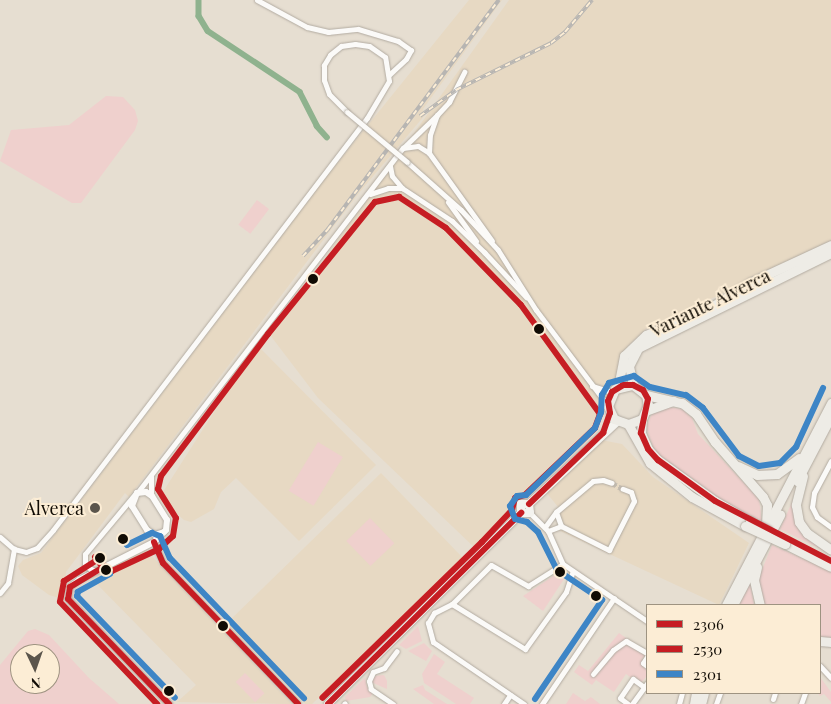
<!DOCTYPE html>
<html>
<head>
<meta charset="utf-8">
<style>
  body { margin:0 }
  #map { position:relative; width:831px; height:704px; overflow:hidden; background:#e6ded1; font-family:"Playfair Display",serif }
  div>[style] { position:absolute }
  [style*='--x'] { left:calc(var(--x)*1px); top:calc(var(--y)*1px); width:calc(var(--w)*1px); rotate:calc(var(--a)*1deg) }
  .built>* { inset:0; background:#e7d9c3 }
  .green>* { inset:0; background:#efd0cd; transform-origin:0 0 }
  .canal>* { height:5.5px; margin:-2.75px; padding:0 2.75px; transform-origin:2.75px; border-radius:2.75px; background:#8fb28e }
  .minor-tunnel>* { height:5px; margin-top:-2.5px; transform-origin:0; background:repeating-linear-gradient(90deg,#c6beb2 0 5px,transparent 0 7.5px) }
  .roads { filter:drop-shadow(0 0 1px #b2aba1) drop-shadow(0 0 1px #b2aba1) }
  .minor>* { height:5px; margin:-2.5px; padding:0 2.5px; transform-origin:2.5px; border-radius:2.5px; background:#fbfaf8 }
  .tertiary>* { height:6px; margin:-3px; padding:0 3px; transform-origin:3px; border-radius:3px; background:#fbfaf8 }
  .secondary>* { height:8px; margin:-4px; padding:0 4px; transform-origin:4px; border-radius:4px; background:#f4f3ef }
  .primary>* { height:9px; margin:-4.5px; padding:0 4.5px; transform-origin:4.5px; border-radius:4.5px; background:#eeece6 }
  .rail>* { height:4px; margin-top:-2px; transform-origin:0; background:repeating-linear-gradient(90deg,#fcedd5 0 5.5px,#b7b5b2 0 11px); box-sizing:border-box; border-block:1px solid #b7b5b2 }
  .bridges { filter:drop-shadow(0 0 1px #b2aba1) drop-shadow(0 0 1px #b2aba1) }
  .minor-bridge>* { height:5px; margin:-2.5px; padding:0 2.5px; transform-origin:2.5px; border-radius:2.5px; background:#fbfaf8 }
  .primary-bridge>* { height:9px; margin:-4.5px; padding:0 4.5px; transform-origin:4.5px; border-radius:4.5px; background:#eeece6 }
  .bus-1>* { height:6px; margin:-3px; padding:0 3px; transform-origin:3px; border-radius:3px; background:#c61d23 }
  .bus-2>* { height:6px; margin:-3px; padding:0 3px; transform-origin:3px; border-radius:3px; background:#c61d23 }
  .bus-3>* { height:6px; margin:-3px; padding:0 3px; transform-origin:3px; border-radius:3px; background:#3d85c6 }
  .dots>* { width:14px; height:14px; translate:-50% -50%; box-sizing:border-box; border:2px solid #fcedd5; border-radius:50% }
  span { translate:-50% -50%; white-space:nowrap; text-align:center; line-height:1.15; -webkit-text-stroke:4px #fcedd5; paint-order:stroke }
  .street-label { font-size:18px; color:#100b04 }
  .poi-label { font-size:18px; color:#100b04 }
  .right { translate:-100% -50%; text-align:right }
  .legend { position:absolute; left:646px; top:604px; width:175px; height:90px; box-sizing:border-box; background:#fcedd5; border:1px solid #9e9381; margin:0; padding:6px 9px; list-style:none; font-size:15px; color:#100b04 }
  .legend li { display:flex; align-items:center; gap:10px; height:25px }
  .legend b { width:25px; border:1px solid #9e9381 }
  .north { position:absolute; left:10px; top:644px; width:50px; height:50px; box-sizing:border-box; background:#fcedd5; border:1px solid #9e9381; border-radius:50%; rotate:177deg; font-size:14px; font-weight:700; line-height:20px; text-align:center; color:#100b04 }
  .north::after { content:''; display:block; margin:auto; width:18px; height:22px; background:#5b554c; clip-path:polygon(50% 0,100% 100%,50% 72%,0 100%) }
</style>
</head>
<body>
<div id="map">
  <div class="built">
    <i style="clip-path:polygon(469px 0,502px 0,423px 109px,425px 115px,358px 194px,129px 497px,125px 493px,66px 572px,65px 587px,59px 598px,49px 595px,22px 575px,18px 566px,23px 560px,41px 553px,326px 177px)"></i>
    <i style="clip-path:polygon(509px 0,831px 0,831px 243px,646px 329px,628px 346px,597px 431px,476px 549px,318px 398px,270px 335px)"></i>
    <i style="clip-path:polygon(257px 345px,376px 465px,299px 541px,236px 478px,221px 492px,214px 509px,191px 522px,184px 520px,159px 498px)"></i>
    <i style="clip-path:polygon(601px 440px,622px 444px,653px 477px,749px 543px,719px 605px,558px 530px,559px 508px,545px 491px)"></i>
    <i style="clip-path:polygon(381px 473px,463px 558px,312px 704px,305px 704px,226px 624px)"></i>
    <i style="clip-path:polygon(145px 549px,291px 703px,290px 704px,177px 702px,196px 685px,90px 577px)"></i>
  </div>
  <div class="green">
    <i style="clip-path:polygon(106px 96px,123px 97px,135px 110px,138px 121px,135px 130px,81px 203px,72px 203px,0 161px,11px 130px,69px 125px)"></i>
    <i style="left:257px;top:200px;width:15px;height:31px;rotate:37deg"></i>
    <i style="clip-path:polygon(663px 406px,682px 409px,692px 418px,698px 434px,759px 499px,762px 521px,715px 498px,664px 461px,654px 449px,646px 427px,654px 410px)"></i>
    <i style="left:318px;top:442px;width:29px;height:57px;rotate:31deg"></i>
    <i style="clip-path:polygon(793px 500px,796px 523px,831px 554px,780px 529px)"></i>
    <i style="left:370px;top:518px;width:35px;height:33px;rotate:46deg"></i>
    <i style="clip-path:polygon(772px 545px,831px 571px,831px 640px,820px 639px,820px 605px,763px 605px,757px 582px)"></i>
    <i style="clip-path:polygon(558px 573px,564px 579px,543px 611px,523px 596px)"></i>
    <i style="clip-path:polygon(750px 582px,754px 605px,739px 605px)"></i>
    <i style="clip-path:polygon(418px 626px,422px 641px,406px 649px,399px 645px)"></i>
    <i style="clip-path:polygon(evenodd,35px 629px,49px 635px,89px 678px,119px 704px,0 704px,0 665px,28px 631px,35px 629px,20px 654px,50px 654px,50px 684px,20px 684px,20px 654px)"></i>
    <i style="clip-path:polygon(619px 633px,647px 653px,642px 659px,647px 663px,647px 676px,640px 684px,626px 674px,614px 692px,596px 680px,592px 685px,574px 672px,579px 665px,588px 671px)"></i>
    <i style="clip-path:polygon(424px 643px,432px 651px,426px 661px,408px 651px)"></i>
    <i style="clip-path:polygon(434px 654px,445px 662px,437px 674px,474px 698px,470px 704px,456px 704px,424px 683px,422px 674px)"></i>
    <i style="left:245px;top:673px;width:28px;height:13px;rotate:46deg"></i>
    <i style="clip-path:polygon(384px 675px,387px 681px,387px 689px,371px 682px,374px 676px)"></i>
    <i style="clip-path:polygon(820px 677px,831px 692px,831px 702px,824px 694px,820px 696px,818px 693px)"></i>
    <i style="clip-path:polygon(365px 678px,367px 687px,373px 693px,370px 697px,346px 701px,345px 697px)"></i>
    <i style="clip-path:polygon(423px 685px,425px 690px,447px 704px,434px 704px,413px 689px)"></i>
    <i style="clip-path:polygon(573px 693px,585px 701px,591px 697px,600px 704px,566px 704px)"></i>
  </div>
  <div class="canal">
    <i style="--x:199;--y:0;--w:16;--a:90"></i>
    <i style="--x:199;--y:16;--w:17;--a:59"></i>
    <i style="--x:208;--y:31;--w:110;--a:33.5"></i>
    <i style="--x:300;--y:92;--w:38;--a:63"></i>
    <i style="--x:317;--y:126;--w:15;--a:48"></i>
  </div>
  <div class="minor-tunnel">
    <i style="--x:612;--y:483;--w:13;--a:29"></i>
  </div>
  <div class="roads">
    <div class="minor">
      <i style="--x:257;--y:0;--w:57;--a:28.4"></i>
      <i style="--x:307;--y:27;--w:22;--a:13"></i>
      <i style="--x:328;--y:32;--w:30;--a:-6"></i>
      <i style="--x:358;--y:29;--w:42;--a:16.7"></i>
      <i style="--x:398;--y:41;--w:16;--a:35"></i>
      <i style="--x:411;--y:50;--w:10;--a:119"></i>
      <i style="--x:406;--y:59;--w:23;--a:137"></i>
      <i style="--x:403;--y:148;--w:15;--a:-8"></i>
      <i style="--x:418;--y:146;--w:13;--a:32"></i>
      <i style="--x:429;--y:153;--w:108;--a:54.4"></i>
      <i style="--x:429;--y:153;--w:18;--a:-87"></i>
      <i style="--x:430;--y:135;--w:21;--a:-71"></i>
      <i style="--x:437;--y:115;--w:18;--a:-47"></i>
      <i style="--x:449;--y:102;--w:34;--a:-63"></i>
      <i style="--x:407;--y:162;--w:72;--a:41.6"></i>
      <i style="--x:461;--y:210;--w:54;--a:47.2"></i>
      <i style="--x:498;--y:250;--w:71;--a:57.7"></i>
      <i style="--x:536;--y:310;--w:120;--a:53.1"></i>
      <i style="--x:390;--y:166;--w:10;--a:79"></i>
      <i style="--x:392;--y:176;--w:16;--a:50"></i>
      <i style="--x:370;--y:194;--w:19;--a:-18"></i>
      <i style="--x:388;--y:188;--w:14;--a:0"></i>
      <i style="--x:402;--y:188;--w:60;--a:33.4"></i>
      <i style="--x:452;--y:221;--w:46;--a:44.1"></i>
      <i style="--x:448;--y:202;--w:48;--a:54.3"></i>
      <i style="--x:484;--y:252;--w:62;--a:47"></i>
      <i style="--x:592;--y:386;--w:21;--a:17"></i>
      <i style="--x:831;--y:461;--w:36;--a:118"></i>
      <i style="--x:814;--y:493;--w:14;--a:98"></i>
      <i style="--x:812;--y:507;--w:11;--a:63"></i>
      <i style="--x:817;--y:517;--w:17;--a:36"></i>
      <i style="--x:137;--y:493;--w:436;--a:-52.4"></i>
      <i style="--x:403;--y:148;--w:47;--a:-44.1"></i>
      <i style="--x:151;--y:494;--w:18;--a:-90"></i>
      <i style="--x:556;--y:512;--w:15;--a:70"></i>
      <i style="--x:561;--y:526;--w:54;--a:26.6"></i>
      <i style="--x:609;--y:550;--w:55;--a:-63"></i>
      <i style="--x:634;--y:501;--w:9;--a:-108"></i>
      <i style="--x:631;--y:492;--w:9;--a:-159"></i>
      <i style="--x:530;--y:513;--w:25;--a:45"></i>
      <i style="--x:548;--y:531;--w:36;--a:66"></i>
      <i style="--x:563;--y:564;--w:102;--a:34.2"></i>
      <i style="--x:545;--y:527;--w:19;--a:-54"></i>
      <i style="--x:556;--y:512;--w:48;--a:-40"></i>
      <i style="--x:593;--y:481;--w:10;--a:-6"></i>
      <i style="--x:603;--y:480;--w:9;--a:18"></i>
      <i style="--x:548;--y:531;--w:14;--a:-21"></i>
      <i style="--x:0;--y:537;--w:18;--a:41"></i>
      <i style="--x:14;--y:549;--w:12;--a:14"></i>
      <i style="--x:26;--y:552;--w:12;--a:-20"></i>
      <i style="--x:37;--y:548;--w:24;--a:-48"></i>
      <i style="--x:53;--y:530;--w:518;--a:-52.69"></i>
      <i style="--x:367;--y:118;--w:43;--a:-59.3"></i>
      <i style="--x:389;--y:81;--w:24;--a:-99"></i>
      <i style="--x:385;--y:57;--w:19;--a:-145"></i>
      <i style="--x:369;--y:46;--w:14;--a:-172"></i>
      <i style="--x:355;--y:44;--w:14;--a:172"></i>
      <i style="--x:341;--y:46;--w:14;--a:141"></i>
      <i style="--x:330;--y:55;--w:12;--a:121"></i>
      <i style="--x:324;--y:65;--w:15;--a:90"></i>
      <i style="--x:324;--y:80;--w:15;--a:70"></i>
      <i style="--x:329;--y:94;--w:25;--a:45"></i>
      <i style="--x:154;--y:542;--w:23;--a:67"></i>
      <i style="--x:163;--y:563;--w:195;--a:46.2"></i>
      <i style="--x:95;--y:571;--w:11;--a:-153"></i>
      <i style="--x:85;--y:566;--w:12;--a:-90"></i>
      <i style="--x:85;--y:554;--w:78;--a:-50.2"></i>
      <i style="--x:0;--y:593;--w:13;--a:-51"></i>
      <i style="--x:8;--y:583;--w:35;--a:-80"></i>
      <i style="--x:452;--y:604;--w:86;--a:31.7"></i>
      <i style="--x:525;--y:649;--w:70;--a:-54.3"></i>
      <i style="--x:566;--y:592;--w:22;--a:-72"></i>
      <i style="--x:647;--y:657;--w:7;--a:124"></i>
      <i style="--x:643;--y:663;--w:5;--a:37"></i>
      <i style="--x:820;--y:666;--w:16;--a:47"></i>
      <i style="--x:593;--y:674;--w:31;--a:-50"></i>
      <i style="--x:613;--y:650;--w:16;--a:-35"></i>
      <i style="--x:626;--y:641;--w:24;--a:30"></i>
      <i style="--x:773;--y:699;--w:6;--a:-72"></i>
      <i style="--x:344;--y:704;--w:1;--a:-45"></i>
      <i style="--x:393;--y:704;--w:27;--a:-146"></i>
      <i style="--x:371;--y:689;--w:8;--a:-104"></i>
      <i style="--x:369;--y:681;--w:10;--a:-66"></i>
      <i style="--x:373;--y:672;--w:12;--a:-20"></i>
      <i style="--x:384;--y:668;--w:21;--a:-53"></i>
      <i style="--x:504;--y:704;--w:11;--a:-56"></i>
      <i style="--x:524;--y:704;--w:110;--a:-145.7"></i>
      <i style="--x:433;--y:642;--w:20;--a:-105"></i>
      <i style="--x:428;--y:623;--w:12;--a:-59"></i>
      <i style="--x:434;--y:613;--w:20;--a:-27"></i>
      <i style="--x:452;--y:604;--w:55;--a:-45"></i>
      <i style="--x:491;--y:565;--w:43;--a:29.6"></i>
      <i style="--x:528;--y:586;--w:41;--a:-32.2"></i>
      <i style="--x:542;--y:704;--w:128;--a:-55.8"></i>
      <i style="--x:628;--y:704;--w:10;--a:-143"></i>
      <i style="--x:620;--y:698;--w:23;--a:-56"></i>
      <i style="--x:633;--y:679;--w:14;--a:36"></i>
      <i style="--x:632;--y:704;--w:26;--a:-54"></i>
      <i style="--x:679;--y:704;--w:11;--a:-75"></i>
      <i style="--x:716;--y:704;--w:12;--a:-70"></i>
      <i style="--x:801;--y:704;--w:12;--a:-70"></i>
    </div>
    <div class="tertiary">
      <i style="--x:164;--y:532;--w:9;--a:162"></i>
      <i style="--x:155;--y:535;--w:9;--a:-148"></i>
      <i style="--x:147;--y:530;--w:28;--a:-122"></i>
      <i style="--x:132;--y:506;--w:14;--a:-69"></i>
      <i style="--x:137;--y:493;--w:9;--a:-6"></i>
      <i style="--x:146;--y:492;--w:7;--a:34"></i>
      <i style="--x:152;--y:496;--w:28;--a:58"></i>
      <i style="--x:167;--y:520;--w:10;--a:96"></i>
      <i style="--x:166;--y:530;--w:17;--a:135"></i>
      <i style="--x:154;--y:542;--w:84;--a:153.1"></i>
      <i style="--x:79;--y:580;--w:11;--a:142"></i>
      <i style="--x:70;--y:587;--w:12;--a:99"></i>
      <i style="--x:68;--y:599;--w:146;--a:46.1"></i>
    </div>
    <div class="secondary">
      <i style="--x:521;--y:513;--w:9;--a:-90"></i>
      <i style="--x:521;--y:504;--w:8;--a:0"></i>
      <i style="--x:529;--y:504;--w:122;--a:-43"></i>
      <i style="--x:521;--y:513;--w:9;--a:0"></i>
      <i style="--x:530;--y:513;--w:9;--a:-96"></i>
      <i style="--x:328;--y:704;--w:272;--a:-44.7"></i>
    </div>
    <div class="primary">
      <i style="--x:633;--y:385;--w:19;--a:-102"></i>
      <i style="--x:629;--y:366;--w:20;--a:-63"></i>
      <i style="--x:638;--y:348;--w:215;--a:-26.2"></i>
      <i style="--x:618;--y:387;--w:32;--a:-79"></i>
      <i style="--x:624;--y:356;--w:30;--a:-44"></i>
      <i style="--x:646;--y:335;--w:67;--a:-22.8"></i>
      <i style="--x:708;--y:309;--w:51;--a:-32.1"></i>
      <i style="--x:751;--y:282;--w:88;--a:-24.8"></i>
      <i style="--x:646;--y:395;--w:37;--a:13"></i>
      <i style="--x:682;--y:403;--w:18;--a:38"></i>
      <i style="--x:696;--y:414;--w:34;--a:56"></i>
      <i style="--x:715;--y:442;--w:73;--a:48.9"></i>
      <i style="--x:763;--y:497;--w:9;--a:63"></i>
      <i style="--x:767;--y:505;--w:19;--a:93"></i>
      <i style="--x:648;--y:410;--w:27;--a:-20"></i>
      <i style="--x:642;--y:419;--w:15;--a:160"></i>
      <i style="--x:628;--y:424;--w:15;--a:-160"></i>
      <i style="--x:614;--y:419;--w:14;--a:-115"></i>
      <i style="--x:608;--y:406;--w:18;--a:-68"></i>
      <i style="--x:615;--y:389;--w:18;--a:-13"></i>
      <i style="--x:633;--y:385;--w:16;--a:38"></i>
      <i style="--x:646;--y:395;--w:10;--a:79"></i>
      <i style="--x:648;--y:405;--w:15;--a:113"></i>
      <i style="--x:642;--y:419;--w:14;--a:94"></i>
      <i style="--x:641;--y:433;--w:17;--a:66"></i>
      <i style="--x:648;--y:449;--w:15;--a:48"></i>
      <i style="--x:658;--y:460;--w:70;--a:35.7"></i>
      <i style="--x:715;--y:501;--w:40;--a:29.7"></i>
      <i style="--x:628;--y:424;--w:45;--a:60.6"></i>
      <i style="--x:650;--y:463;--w:54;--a:39"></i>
      <i style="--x:692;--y:497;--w:60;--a:28.7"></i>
      <i style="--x:738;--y:466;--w:21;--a:25"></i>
      <i style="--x:757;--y:475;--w:20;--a:-3"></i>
      <i style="--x:777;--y:474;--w:27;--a:-36"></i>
      <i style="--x:803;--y:476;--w:30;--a:104"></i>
      <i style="--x:796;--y:505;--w:17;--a:80"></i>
      <i style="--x:799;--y:522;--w:14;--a:54"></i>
      <i style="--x:807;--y:533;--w:29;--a:35"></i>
      <i style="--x:797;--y:481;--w:73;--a:-62.4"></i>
      <i style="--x:785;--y:544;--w:51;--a:26.6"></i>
      <i style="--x:757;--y:567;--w:13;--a:103"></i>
      <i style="--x:754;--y:580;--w:26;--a:77"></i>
      <i style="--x:726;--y:605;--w:228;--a:-62.5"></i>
      <i style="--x:733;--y:605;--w:102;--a:-62.4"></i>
      <i style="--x:820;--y:641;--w:11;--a:5"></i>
      <i style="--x:694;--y:704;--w:11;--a:-80"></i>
      <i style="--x:701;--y:704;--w:11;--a:-75"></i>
    </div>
  </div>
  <div class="rail">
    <i style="--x:420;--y:116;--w:44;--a:-35.8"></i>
    <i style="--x:456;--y:90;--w:106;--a:-26.3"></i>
    <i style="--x:551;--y:43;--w:18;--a:-38"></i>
    <i style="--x:565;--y:32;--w:42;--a:-49.8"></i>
    <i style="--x:303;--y:256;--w:37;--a:-47"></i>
    <i style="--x:328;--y:229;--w:286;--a:-53.3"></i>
  </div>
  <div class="bridges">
    <div class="minor-bridge">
      <i style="--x:347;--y:112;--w:78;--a:39.8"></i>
    </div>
    <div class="primary-bridge">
      <i style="--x:750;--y:521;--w:20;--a:27"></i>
      <i style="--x:745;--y:526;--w:44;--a:24.2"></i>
    </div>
  </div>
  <div class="bus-1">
    <i style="--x:529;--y:504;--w:103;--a:-43.8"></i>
    <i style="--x:603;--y:433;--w:21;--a:-71"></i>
    <i style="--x:610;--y:413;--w:12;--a:-99"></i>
    <i style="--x:608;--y:401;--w:10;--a:-66"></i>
    <i style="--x:612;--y:392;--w:13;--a:-32"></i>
    <i style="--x:623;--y:385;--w:10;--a:0"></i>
    <i style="--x:633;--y:385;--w:11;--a:27"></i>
    <i style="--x:643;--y:390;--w:10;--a:61"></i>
    <i style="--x:648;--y:399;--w:35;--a:102"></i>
    <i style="--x:641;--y:433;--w:17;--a:66"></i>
    <i style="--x:648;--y:449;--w:15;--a:48"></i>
    <i style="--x:658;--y:460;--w:70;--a:35.7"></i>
    <i style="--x:715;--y:501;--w:131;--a:27.3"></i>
    <i style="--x:154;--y:542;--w:23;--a:67"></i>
    <i style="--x:163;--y:563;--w:195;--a:46.2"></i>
    <i style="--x:105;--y:566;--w:41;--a:149"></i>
    <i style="--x:70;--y:587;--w:12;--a:99"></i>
    <i style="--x:68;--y:599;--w:146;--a:46.1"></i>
    <i style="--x:328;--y:704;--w:272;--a:-44.7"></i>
  </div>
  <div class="bus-2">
    <i style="--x:95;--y:557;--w:15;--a:53"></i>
    <i style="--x:104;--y:569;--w:8;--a:14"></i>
    <i style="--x:112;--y:571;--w:52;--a:-25.1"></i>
    <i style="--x:159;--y:549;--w:19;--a:-43"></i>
    <i style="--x:173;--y:536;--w:18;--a:-81"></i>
    <i style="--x:176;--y:518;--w:34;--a:-122"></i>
    <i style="--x:158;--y:489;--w:13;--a:-77"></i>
    <i style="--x:161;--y:476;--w:178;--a:-53"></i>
    <i style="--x:268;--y:334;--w:170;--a:-51"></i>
    <i style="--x:375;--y:202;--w:25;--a:-12"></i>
    <i style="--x:399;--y:197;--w:56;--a:33.4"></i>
    <i style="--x:446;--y:228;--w:107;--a:45.8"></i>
    <i style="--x:521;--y:305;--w:135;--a:54.1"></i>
    <i style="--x:600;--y:414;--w:15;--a:110"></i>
    <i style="--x:595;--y:428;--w:97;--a:136.3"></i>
    <i style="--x:525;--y:495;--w:10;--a:163"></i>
    <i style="--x:515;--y:498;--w:12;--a:104"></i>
    <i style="--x:512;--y:510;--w:44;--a:133.2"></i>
    <i style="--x:482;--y:542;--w:223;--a:135.7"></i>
    <i style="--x:100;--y:558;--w:43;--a:147.4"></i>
    <i style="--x:64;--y:581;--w:21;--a:101"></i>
    <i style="--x:60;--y:602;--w:141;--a:46.4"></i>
  </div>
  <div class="bus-3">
    <i style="--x:123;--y:539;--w:7;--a:56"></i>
    <i style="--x:127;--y:545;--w:28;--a:-26"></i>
    <i style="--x:152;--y:533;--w:9;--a:21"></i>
    <i style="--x:160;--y:536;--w:24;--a:66"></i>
    <i style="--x:170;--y:558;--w:194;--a:46.3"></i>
    <i style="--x:110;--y:574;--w:37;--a:151"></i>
    <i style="--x:78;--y:592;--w:4;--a:104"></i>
    <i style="--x:77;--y:596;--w:141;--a:46.1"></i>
    <i style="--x:535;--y:699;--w:120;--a:-55.9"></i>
    <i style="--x:602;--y:600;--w:54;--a:-146.3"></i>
    <i style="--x:557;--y:570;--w:42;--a:-116.6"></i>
    <i style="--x:538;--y:532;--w:15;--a:-138"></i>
    <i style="--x:527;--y:522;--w:12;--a:-166"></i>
    <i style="--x:515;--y:519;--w:14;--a:-111"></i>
    <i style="--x:510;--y:506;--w:12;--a:-55"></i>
    <i style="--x:517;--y:496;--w:9;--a:-6"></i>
    <i style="--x:526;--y:495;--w:96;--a:-44.2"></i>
    <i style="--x:595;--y:428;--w:17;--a:-69"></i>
    <i style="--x:601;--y:412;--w:17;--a:-87"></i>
    <i style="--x:602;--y:395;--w:14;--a:-60"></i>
    <i style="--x:609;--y:383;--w:26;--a:-16"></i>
    <i style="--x:634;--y:376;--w:19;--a:35"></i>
    <i style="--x:650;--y:387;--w:37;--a:13"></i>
    <i style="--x:686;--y:395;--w:21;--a:37"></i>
    <i style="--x:703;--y:408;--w:60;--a:53.1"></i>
    <i style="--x:739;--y:456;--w:22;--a:27"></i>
    <i style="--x:759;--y:466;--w:21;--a:-8"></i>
    <i style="--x:780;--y:463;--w:23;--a:-45"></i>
    <i style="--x:796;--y:447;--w:65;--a:-65.4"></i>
  </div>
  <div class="dots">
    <i style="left:313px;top:279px;background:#100b04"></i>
    <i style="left:539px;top:329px;background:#100b04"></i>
    <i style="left:95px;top:508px;background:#5b554c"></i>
    <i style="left:123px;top:539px;background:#100b04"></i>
    <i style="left:100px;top:558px;background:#100b04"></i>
    <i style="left:106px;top:570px;background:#100b04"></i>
    <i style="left:560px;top:572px;background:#100b04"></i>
    <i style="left:596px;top:596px;background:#100b04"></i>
    <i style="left:223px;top:626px;background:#100b04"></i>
    <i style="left:169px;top:691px;background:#100b04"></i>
  </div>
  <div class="street-label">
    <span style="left:710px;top:303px;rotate:-26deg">Variante Alverca</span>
  </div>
  <div class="poi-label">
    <span class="right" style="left:84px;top:508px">Alverca</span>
  </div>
  <ul class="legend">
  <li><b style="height:6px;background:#c61d23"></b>2306</li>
  <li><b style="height:6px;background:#c61d23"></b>2530</li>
  <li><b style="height:6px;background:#3d85c6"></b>2301</li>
  </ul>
  <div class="north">N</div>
</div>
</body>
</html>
